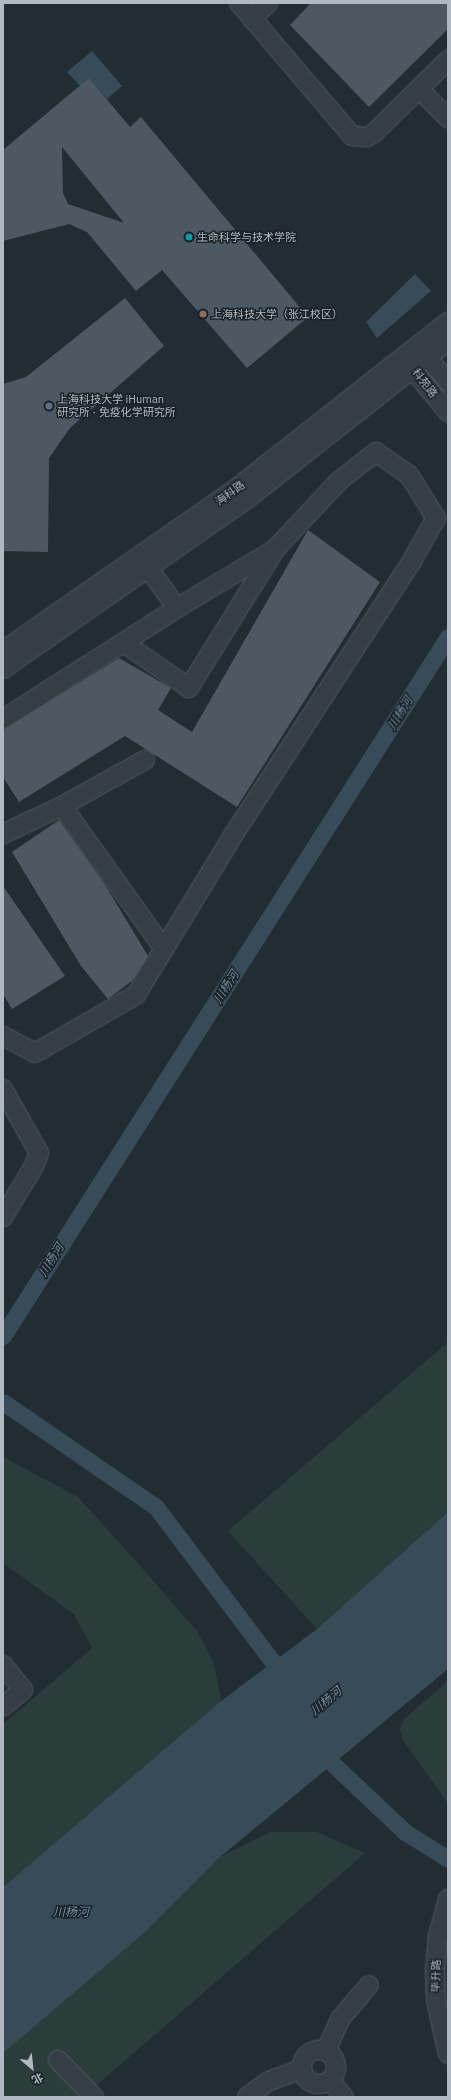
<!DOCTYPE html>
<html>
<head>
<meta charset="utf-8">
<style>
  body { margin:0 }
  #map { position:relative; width:451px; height:2100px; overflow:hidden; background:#222c33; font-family:"IBM Plex Sans","Noto Sans SC",sans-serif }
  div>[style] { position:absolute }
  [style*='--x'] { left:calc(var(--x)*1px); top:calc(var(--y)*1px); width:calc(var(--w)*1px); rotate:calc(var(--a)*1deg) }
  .green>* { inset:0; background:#2a3d3a }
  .water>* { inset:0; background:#374b58 }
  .canal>* { height:17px; margin:-8.5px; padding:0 8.5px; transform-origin:8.5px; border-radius:8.5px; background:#374b58 }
  .building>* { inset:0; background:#4d5962 }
  .roads { filter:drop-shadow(0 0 1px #525b62) drop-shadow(0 0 1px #525b62) }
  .minor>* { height:18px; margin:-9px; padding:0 9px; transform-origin:9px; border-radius:9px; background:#353e44 }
  .minor>.ring { margin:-9px; padding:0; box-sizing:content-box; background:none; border:18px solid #353e44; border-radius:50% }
  .dots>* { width:11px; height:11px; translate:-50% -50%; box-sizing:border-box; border:2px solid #1a2228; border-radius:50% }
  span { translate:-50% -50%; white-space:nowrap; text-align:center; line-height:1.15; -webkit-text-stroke:3px #1a2228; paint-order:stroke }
  .poi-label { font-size:11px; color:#afb9c1 }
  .left { translate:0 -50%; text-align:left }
  .street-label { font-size:11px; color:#afb9c1 }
  .water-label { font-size:12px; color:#738ea1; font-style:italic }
  .frame { position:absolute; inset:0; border:4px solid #afb9c1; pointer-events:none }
  .north { position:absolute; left:12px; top:2048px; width:40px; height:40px; -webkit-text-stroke:3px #1a2228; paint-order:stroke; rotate:152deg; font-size:11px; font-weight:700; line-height:16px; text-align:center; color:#afb9c1 }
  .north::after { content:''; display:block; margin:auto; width:14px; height:18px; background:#afb9c1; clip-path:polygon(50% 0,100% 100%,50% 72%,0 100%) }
</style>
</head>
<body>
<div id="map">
  <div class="green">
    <i style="clip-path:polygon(448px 1342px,448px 1512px,317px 1629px,228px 1531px)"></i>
    <i style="clip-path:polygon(3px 1457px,78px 1497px,136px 1561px,197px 1631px,214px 1663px,221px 1701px,3px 1887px,3px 1724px,92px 1648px,74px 1614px,3px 1563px)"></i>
    <i style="clip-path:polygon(448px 1681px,448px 1804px,402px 1739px,400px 1729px,404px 1719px)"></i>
    <i style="clip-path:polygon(271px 1832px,317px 1832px,365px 1853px,83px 2097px,3px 2097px,3px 2052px,143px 1934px,220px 1857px)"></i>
  </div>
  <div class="water">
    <i style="clip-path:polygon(92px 51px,122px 86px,107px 99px,89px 78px,80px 86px,67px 72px)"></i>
    <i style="clip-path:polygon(415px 274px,431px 291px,377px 338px,366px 322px)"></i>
    <i style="clip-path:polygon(448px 1512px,448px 1669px,220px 1857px,143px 1934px,3px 2053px,3px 1887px,221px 1701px,317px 1629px)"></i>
  </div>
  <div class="canal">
    <i style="--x:3;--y:1336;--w:829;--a:-57.52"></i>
    <i style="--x:3;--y:1402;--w:186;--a:34.5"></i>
    <i style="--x:156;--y:1507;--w:218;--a:53"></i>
    <i style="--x:317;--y:1749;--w:121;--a:43.3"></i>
    <i style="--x:405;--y:1832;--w:51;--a:32.1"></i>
  </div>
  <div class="building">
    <i style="clip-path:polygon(311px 3px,448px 3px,448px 29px,369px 107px,290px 25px)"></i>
    <i style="clip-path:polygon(evenodd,89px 78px,130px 127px,141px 117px,308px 317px,247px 368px,162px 270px,136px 291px,87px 232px,69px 224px,3px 241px,3px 150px,89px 78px,62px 147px,124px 223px,68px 204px,63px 193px,62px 147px)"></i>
    <i style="clip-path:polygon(125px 298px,164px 346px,70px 428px,49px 458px,48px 552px,3px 551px,3px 384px,26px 377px)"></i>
    <i style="clip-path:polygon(308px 530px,380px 582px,237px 807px,125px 736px,19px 802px,3px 777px,3px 730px,119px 658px,171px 688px,158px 710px,192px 732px)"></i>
    <i style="clip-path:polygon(59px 820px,104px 883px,148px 956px,133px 980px,108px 999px,81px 966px,12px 852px)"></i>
    <i style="clip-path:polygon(3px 886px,65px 976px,12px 1009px,3px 994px)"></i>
  </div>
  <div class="roads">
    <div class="minor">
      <i style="--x:239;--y:3;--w:175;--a:49.6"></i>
      <i style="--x:352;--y:136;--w:15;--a:4"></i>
      <i style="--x:367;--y:137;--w:8;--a:-30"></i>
      <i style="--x:374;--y:133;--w:104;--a:-44.6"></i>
      <i style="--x:252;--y:19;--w:23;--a:-45"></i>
      <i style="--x:420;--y:90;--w:40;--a:45"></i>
      <i style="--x:417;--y:354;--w:12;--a:20"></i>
      <i style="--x:428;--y:358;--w:31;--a:50"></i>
      <i style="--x:411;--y:358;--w:12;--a:81"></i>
      <i style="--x:413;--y:370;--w:55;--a:50.2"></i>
      <i style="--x:177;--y:608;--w:113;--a:-30.9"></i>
      <i style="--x:3;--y:651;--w:287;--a:-34.9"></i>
      <i style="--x:238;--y:487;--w:267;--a:-38.2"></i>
      <i style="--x:3;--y:669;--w:297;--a:-34.9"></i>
      <i style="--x:247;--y:499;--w:256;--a:-38.2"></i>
      <i style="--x:3;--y:719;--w:206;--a:-32.5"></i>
      <i style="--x:177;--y:608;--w:49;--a:-125.9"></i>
      <i style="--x:62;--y:806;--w:176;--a:54.5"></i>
      <i style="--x:3;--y:834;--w:65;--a:-25.4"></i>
      <i style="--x:62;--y:806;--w:95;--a:-29"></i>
      <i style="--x:3;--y:1036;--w:36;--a:28"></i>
      <i style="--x:35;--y:1053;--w:116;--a:-29.9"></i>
      <i style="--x:136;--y:995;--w:185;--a:-58.7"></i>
      <i style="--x:232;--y:837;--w:332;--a:-56.9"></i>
      <i style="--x:413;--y:559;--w:47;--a:-60.7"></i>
      <i style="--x:436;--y:518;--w:51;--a:-122.1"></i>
      <i style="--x:409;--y:475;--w:40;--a:-145.1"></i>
      <i style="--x:376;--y:452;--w:47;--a:141.9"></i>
      <i style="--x:339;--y:481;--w:92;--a:133.2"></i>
      <i style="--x:276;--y:548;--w:165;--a:121.9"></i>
      <i style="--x:189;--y:688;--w:79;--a:-145.3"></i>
      <i style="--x:3;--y:1089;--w:73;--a:60.6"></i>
      <i style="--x:39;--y:1153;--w:14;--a:111"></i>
      <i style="--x:34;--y:1166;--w:60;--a:121.3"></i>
      <i style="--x:3;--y:1665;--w:32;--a:51"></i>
      <i style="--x:23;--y:1690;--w:26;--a:140"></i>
      <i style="--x:448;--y:1899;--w:38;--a:105"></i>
      <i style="--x:438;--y:1936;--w:32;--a:95"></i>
      <i style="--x:435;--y:1968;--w:32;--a:88"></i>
      <i style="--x:436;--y:2000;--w:55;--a:77.5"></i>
      <i class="ring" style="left:302px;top:2050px;width:16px;height:16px"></i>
      <i style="--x:326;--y:2051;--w:36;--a:-66"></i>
      <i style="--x:341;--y:2018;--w:43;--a:-49.7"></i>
      <i style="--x:58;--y:2060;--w:52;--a:45.8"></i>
      <i style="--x:330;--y:2080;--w:22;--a:51"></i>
      <i style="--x:247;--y:2097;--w:27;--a:-36"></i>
      <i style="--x:269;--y:2081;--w:35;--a:-20"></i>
    </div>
  </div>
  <div class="dots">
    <i style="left:189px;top:237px;background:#0f9aa8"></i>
    <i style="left:203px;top:314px;background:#8d6e63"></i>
    <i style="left:49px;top:406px;background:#5c6f8a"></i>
  </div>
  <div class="poi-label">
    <span class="left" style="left:197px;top:237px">生命科学与技术学院</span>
    <span class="left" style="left:211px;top:314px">上海科技大学（张江校区）</span>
    <span class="left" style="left:57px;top:406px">上海科技大学 iHuman<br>研究所 · 免疫化学研究所</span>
  </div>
  <div class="street-label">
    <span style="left:425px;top:383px;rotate:53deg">科苑路</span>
    <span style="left:230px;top:493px;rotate:-36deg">海科路</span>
    <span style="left:436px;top:1976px;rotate:-89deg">毕升路</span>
  </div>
  <div class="water-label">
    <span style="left:400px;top:713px;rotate:-58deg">川杨河</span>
    <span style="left:226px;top:987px;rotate:-58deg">川杨河</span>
    <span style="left:51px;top:1260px;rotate:-58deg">川杨河</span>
    <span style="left:326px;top:1701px;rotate:-40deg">川杨河</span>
    <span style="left:71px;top:1912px">川杨河</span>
  </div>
  <div class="frame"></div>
  <div class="north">北</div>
</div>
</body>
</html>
